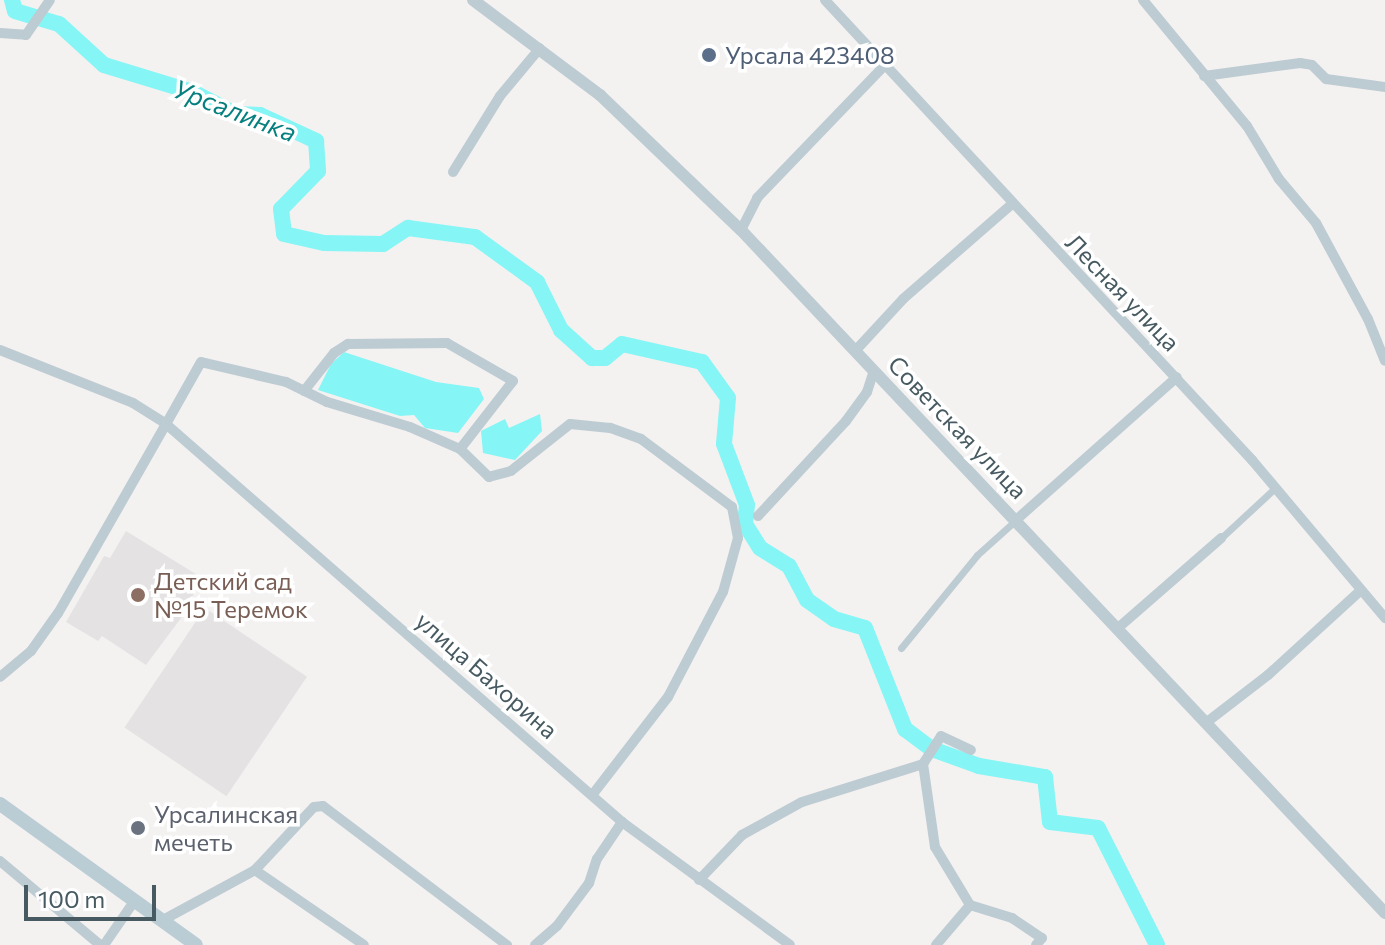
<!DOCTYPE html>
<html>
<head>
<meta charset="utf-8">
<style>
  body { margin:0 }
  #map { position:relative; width:1385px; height:945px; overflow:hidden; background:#f4f1f1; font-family:Commissioner,sans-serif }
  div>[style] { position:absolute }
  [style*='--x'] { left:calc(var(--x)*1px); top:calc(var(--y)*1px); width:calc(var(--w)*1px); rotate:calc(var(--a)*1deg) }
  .education>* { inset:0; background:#e5e2e4; transform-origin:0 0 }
  .water>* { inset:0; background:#85f6f5 }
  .river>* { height:16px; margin:-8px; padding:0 8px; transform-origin:8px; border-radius:8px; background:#85f6f5 }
  .pedestrian>* { height:7px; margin:-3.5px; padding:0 3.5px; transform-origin:3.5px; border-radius:3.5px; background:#bdccd2 }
  .minor>* { height:10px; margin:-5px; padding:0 5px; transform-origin:5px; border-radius:5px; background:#bdccd2 }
  .tertiary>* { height:12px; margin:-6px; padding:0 6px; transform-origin:6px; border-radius:6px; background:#bdccd2 }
  .secondary>* { height:14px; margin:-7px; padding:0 7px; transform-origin:7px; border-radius:7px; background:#bbcdd4 }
  .dots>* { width:22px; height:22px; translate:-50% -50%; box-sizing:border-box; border:4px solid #fff; border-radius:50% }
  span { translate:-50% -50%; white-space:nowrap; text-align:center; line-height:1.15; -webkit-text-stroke:7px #fff; paint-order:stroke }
  .service-label { font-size:24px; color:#4e5e75 }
  .left { translate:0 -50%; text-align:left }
  .street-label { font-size:24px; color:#475a61 }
  .education-label { font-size:24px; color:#785e54 }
  .worship-label { font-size:24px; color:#5b616d }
  .water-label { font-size:26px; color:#067f7f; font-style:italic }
  .scale { position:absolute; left:24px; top:885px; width:132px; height:36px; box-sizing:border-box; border:4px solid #475a61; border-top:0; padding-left:10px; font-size:24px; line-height:28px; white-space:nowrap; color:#475a61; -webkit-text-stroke:6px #fff; paint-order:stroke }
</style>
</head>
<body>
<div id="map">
  <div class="education">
    <i style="clip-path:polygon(126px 531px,199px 576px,190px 606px,146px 665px,102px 636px,98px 641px,66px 622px,104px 556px,110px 558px)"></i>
    <i style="left:205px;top:608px;width:123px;height:144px;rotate:34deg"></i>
  </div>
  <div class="water">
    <i style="clip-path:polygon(344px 352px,436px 382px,479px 388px,484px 399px,458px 433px,425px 428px,414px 415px,400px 416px,318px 390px,331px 364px)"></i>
    <i style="clip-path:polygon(540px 414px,542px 431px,515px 460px,483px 453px,481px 431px,505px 419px,509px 428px)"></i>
  </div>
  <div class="river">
    <i style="--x:12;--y:0;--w:11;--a:75"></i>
    <i style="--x:15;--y:11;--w:46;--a:16.5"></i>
    <i style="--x:59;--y:24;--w:61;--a:42.3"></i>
    <i style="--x:104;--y:65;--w:93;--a:16.9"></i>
    <i style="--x:193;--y:92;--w:47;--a:27.6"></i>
    <i style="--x:235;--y:114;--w:25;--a:2"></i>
    <i style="--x:260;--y:115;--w:62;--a:24.9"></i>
    <i style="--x:316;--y:141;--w:30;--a:86"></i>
    <i style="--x:318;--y:171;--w:53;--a:134.2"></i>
    <i style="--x:281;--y:209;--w:25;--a:83"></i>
    <i style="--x:284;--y:234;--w:41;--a:12.7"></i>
    <i style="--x:324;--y:243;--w:59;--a:1"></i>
    <i style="--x:383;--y:244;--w:30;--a:-33"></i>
    <i style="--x:408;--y:228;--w:68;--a:7.7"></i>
    <i style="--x:475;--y:237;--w:77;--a:36"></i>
    <i style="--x:537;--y:282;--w:54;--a:63.4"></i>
    <i style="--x:561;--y:330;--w:42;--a:42.1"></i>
    <i style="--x:592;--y:358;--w:13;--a:0"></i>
    <i style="--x:605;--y:358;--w:22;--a:-39"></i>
    <i style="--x:622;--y:344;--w:82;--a:12.7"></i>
    <i style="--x:702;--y:362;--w:44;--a:54.2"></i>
    <i style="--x:728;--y:398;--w:46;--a:95"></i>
    <i style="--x:724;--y:444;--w:65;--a:69.3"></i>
    <i style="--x:747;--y:505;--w:19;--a:96"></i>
    <i style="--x:745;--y:524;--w:28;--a:58"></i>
    <i style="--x:760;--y:548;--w:34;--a:32"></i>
    <i style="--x:789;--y:566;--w:38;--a:62"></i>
    <i style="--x:807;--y:600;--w:33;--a:35"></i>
    <i style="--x:834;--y:619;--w:32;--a:16"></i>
    <i style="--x:865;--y:628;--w:109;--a:68.4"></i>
    <i style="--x:905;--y:729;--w:34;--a:37"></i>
    <i style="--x:932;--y:749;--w:50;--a:19.9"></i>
    <i style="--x:979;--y:766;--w:67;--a:9.5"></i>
    <i style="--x:1045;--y:777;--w:45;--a:83.7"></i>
    <i style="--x:1050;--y:822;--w:48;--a:7.1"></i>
    <i style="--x:1098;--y:828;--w:131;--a:63.2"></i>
  </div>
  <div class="pedestrian">
    <i style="--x:1221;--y:538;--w:74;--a:-42.8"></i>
    <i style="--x:901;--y:648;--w:120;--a:-50.7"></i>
    <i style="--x:977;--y:555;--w:52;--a:-41.9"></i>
  </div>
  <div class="minor">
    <i style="--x:825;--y:0;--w:628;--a:47.13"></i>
    <i style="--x:1252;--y:460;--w:207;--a:49.9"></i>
    <i style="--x:1143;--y:0;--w:163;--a:50.5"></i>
    <i style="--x:1247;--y:126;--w:62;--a:58.9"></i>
    <i style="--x:1279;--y:179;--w:57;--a:49.9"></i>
    <i style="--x:1316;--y:223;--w:109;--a:61.6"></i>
    <i style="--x:1368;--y:319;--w:45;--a:68"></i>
    <i style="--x:0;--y:33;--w:26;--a:4"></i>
    <i style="--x:26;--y:35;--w:42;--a:-55.6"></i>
    <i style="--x:1204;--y:76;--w:97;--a:-7.7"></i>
    <i style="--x:1300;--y:63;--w:12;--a:9"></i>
    <i style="--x:1312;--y:65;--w:20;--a:45"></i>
    <i style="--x:1326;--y:79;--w:60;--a:7.7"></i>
    <i style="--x:453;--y:172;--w:89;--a:-58.3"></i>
    <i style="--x:500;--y:96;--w:62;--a:-50.2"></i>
    <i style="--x:741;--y:230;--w:36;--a:-63"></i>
    <i style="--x:757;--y:198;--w:182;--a:-46.1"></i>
    <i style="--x:0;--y:350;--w:143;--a:21.7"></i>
    <i style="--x:133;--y:403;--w:39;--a:32"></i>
    <i style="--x:166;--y:424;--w:218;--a:119.7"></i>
    <i style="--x:58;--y:613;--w:47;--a:125.4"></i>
    <i style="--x:31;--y:651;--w:40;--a:140"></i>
    <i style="--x:856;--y:350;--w:69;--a:-47.3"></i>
    <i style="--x:903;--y:299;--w:145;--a:-41.1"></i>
    <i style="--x:304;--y:391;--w:48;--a:-51.7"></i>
    <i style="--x:334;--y:353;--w:17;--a:-33"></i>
    <i style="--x:348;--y:344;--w:99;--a:-0.6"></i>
    <i style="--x:447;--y:343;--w:76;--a:29.9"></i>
    <i style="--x:513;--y:381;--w:86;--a:127.9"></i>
    <i style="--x:758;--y:516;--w:129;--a:-47.2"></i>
    <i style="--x:846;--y:421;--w:36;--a:-54"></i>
    <i style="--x:867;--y:392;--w:22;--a:-72"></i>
    <i style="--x:1016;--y:520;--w:215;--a:-41.6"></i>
    <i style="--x:1118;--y:628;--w:137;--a:-41.1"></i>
    <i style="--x:1207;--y:722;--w:77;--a:-37.6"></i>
    <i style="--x:1268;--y:675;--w:125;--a:-42.4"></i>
    <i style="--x:593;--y:794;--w:123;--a:-52.3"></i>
    <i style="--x:668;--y:697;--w:119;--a:-62.4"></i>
    <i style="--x:723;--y:592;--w:56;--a:-74.5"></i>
    <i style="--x:738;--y:538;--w:32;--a:-101"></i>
    <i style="--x:732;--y:507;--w:114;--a:-143.2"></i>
    <i style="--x:641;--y:439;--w:33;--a:-160"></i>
    <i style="--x:610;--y:428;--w:40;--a:-174.3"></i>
    <i style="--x:570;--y:424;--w:75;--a:141.5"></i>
    <i style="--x:511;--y:471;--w:23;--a:165"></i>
    <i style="--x:489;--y:477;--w:40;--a:-136"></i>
    <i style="--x:460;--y:449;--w:55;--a:-156.3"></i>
    <i style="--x:410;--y:427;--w:87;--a:-163.2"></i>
    <i style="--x:327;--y:402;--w:46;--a:-154"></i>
    <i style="--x:286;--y:382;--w:87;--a:-166.8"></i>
    <i style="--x:201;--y:362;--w:71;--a:119.4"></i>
    <i style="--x:166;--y:424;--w:605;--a:41.11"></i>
    <i style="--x:622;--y:822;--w:208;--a:36.2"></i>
    <i style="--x:0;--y:861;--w:131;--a:40"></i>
    <i style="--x:255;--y:870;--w:132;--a:34.5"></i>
    <i style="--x:699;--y:880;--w:62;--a:-46.3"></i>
    <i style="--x:742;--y:835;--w:68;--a:-28.8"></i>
    <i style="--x:802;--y:802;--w:127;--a:-17.4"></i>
    <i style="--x:970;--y:905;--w:44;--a:17.2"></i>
    <i style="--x:1012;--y:918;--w:36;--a:34"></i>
    <i style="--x:1042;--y:938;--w:9;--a:131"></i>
    <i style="--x:163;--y:920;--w:105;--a:-28.5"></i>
    <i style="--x:255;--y:870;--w:86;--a:-46.9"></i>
    <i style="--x:314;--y:807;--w:9;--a:-6"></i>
    <i style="--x:323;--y:806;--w:231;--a:37.1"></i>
    <i style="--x:104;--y:945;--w:55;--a:-55.4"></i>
    <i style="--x:535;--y:945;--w:29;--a:-41"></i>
    <i style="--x:557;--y:926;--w:54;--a:-53.3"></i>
    <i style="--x:589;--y:883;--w:25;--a:-72"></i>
    <i style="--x:597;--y:859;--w:45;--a:-56"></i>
    <i style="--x:936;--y:945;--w:52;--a:-49.6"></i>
    <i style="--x:970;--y:905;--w:68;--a:-121.1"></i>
    <i style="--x:935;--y:847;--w:84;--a:-98.2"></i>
    <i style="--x:923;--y:764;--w:33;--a:-57"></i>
    <i style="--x:941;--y:736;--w:33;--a:25"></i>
  </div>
  <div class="tertiary">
    <i style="--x:473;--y:0;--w:159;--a:36.8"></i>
    <i style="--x:600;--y:95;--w:195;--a:43.8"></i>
    <i style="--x:741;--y:230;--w:939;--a:46.68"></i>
  </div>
  <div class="secondary">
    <i style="--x:0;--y:804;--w:241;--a:35.7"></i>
  </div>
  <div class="dots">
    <i style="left:709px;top:55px;background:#5c6f8a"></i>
    <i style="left:138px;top:595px;background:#8d6e63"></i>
    <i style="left:138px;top:828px;background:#6b7280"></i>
  </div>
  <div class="service-label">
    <span class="left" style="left:725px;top:55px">Урсала 423408</span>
  </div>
  <div class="street-label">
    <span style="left:1123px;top:292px;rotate:46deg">Лесная улица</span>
    <span style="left:958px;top:427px;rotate:46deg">Советская улица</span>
    <span style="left:487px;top:675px;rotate:41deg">улица Бахорина</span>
  </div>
  <div class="education-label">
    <span class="left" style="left:154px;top:595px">Детский сад<br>№15 Теремок</span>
  </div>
  <div class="worship-label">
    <span class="left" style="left:154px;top:828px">Урсалинская<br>мечеть</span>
  </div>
  <div class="water-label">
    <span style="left:235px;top:110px;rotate:21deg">Урсалинка</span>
  </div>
  <div class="scale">100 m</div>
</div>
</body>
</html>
